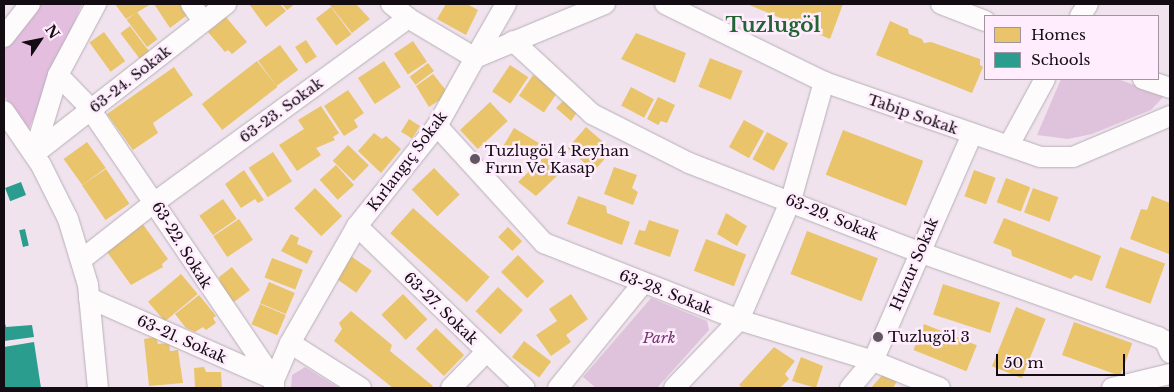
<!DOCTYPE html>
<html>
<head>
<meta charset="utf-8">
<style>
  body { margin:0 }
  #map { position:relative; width:1174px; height:392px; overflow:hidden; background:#f0e3ee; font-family:"Libre Baskerville",serif }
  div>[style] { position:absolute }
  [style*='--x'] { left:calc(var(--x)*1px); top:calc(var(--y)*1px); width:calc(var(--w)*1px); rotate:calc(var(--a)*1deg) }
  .green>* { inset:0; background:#dfc3dc }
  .forest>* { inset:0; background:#e3bedf }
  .homes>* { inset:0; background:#e9c46a; transform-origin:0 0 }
  .schools>* { inset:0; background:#2a9d8f; transform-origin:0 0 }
  .roads { filter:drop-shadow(0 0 1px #b8afb7) drop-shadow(0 0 1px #b8afb7) }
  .minor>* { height:20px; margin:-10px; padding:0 10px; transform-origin:10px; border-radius:10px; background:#fdfbfc }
  .dots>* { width:14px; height:14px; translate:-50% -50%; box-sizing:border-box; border:2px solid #ffedfd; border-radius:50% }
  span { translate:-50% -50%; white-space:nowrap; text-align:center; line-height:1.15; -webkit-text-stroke:5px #ffedfd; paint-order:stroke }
  .street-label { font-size:15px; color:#130c13 }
  .poi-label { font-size:15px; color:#130c13 }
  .left { translate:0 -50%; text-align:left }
  .park-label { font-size:15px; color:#753372; font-style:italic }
  .district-label { font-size:20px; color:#236334; font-weight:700 }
  .frame { position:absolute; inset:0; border:5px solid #130c13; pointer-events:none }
  .legend { position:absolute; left:984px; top:15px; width:175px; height:65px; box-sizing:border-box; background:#ffedfd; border:1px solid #a1939f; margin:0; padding:6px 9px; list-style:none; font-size:15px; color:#130c13 }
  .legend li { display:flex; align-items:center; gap:10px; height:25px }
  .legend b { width:25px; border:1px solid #a1939f }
  .north { position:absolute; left:15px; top:15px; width:50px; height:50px; -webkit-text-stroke:4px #ffedfd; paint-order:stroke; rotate:56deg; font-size:14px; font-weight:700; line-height:20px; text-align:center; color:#130c13 }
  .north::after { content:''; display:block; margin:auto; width:18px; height:22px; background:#130c13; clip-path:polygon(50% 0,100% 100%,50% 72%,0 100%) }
  .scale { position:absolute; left:996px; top:354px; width:129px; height:22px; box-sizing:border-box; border:2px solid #130c13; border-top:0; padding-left:6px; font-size:15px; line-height:18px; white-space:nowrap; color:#130c13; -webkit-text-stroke:4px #ffedfd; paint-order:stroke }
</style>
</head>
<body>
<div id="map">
  <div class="green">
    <i style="clip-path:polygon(1061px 79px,1118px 79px,1164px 96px,1151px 110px,1092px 134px,1068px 139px,1037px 135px)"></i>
    <i style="clip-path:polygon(651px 298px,707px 321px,709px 330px,657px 388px,596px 388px,583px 377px)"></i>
    <i style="clip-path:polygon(305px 367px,339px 388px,291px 388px,292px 375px)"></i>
  </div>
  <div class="forest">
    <i style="clip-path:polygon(39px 4px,82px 4px,28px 131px,5px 97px,4px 50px)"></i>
  </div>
  <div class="homes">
    <i style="clip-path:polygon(115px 4px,151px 4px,126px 19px)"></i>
    <i style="clip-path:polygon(154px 4px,184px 4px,190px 13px,170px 28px)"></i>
    <i style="clip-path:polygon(249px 4px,280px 4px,286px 11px,266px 27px)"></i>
    <i style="clip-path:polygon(282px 4px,295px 4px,287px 10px)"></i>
    <i style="clip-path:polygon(329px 4px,356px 4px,370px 19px,352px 33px)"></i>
    <i style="clip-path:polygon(446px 4px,467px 4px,478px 10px,466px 35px,437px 19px)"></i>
    <i style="clip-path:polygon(747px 4px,843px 4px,830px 39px)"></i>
    <i style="left:331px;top:7px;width:34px;height:19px;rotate:53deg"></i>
    <i style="left:137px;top:12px;width:34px;height:13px;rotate:53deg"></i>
    <i style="clip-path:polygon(226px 17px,247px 42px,232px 54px,228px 50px,225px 52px,208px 32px)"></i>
    <i style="clip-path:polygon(890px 21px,908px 29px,909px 34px,922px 39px,924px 43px,931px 42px,980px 59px,980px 65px,983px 67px,972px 93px,876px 55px)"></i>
    <i style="left:130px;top:26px;width:39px;height:12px;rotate:53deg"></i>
    <i style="left:104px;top:32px;width:36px;height:18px;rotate:54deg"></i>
    <i style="clip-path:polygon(636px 33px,686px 53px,675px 83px,621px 59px)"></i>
    <i style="left:306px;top:40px;width:20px;height:13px;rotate:57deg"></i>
    <i style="left:413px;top:41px;width:25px;height:23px;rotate:56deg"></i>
    <i style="left:280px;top:45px;width:31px;height:27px;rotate:54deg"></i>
    <i style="left:710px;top:58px;width:35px;height:31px;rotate:22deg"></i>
    <i style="left:257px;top:61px;width:33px;height:70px;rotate:52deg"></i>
    <i style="left:384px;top:61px;width:31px;height:31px;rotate:57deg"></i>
    <i style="left:428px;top:63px;width:10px;height:23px;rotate:53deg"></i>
    <i style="left:510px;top:65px;width:22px;height:32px;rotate:34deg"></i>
    <i style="clip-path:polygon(174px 67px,193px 95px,153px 123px,158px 133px,133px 150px,107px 114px)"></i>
    <i style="clip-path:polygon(433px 74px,449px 94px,429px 107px,416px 86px)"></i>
    <i style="left:533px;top:75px;width:30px;height:25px;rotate:34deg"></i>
    <i style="left:631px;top:87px;width:26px;height:21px;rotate:28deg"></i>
    <i style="clip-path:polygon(348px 90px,364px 113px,354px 120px,358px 127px,344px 136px,324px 106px)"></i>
    <i style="clip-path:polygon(567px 97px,580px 108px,571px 121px,556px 108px)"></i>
    <i style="clip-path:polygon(658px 97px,675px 105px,667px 123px,661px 121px,658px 125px,647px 119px)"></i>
    <i style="left:490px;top:102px;width:26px;height:41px;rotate:47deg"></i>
    <i style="clip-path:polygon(321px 106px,339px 133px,333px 137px,335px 140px,316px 148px,321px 155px,297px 171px,279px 145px,304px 129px,298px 120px)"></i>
    <i style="left:409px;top:119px;width:13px;height:15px;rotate:32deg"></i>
    <i style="left:744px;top:120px;width:23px;height:31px;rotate:29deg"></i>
    <i style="left:586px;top:127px;width:35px;height:28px;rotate:41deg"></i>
    <i style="left:514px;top:128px;width:29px;height:20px;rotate:31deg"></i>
    <i style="left:843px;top:130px;width:86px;height:48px;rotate:21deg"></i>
    <i style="left:767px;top:132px;width:24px;height:31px;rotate:28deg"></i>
    <i style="clip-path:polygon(374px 133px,382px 139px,386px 136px,401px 149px,381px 173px,358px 151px)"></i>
    <i style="left:87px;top:142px;width:32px;height:29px;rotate:54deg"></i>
    <i style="left:348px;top:145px;width:29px;height:22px;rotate:44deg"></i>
    <i style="left:273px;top:152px;width:35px;height:29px;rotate:57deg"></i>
    <i style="clip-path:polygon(546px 155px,560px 173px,536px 196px,518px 182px)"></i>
    <i style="left:336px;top:165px;width:27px;height:22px;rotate:48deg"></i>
    <i style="clip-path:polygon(614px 167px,637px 175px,632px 188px,638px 192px,633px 205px,604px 194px)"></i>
    <i style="left:434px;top:168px;width:37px;height:31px;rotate:46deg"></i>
    <i style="left:106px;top:169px;width:42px;height:29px;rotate:56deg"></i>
    <i style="clip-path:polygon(244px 170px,264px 200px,258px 203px,255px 199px,241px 208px,225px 184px)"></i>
    <i style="left:974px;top:170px;width:23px;height:28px;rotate:20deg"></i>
    <i style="left:1006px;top:178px;width:26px;height:26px;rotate:21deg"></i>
    <i style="left:315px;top:188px;width:39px;height:29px;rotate:46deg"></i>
    <i style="left:1033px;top:188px;width:27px;height:26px;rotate:20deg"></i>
    <i style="clip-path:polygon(578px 196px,606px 206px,607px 213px,630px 222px,622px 245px,567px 224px)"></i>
    <i style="clip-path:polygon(1152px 196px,1170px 203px,1169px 254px,1130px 239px,1141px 209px,1147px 210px)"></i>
    <i style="left:223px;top:199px;width:24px;height:29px;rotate:55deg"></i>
    <i style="left:413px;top:208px;width:103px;height:34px;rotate:42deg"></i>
    <i style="clip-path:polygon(726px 213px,747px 226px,737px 246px,717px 234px)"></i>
    <i style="clip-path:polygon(1004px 218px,1101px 256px,1092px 281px,1075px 275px,1071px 279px,1023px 260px,1012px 256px,1011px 250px,993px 243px)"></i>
    <i style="left:239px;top:219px;width:25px;height:31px;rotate:56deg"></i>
    <i style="clip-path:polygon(649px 220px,679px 230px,670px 257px,634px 244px,639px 230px,645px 231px)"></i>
    <i style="clip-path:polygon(142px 223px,168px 259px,162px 264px,163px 267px,131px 285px,105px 249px)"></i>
    <i style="left:508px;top:227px;width:20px;height:14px;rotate:45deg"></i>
    <i style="left:807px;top:231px;width:76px;height:46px;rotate:21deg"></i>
    <i style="clip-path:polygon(291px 234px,299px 238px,297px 244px,313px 251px,307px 264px,281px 251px)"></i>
    <i style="left:706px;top:239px;width:43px;height:34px;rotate:21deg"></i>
    <i style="left:1120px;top:247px;width:48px;height:43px;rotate:20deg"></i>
    <i style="left:348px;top:254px;width:29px;height:27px;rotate:35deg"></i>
    <i style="left:518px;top:255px;width:37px;height:24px;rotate:45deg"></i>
    <i style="left:272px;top:258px;width:33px;height:21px;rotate:21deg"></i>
    <i style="clip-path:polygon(232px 267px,250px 290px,230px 305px,223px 295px,219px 277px)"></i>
    <i style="left:181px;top:274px;width:26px;height:43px;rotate:50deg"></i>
    <i style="left:269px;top:282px;width:28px;height:23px;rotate:23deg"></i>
    <i style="left:943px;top:284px;width:60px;height:32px;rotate:18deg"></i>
    <i style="left:498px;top:287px;width:34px;height:33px;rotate:43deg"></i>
    <i style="left:403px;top:294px;width:35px;height:30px;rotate:46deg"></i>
    <i style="clip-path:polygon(571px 294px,588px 319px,566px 335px,571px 342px,551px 356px,536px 335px,557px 321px,549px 309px)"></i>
    <i style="clip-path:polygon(199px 295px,216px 316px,213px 318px,216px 323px,206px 330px,203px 327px,195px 332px,186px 328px,175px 314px)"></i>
    <i style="left:260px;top:304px;width:28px;height:22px;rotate:23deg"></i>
    <i style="left:1016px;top:307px;width:32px;height:64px;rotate:22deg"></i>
    <i style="clip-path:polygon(351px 311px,392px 345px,390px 351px,433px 386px,431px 388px,393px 388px,334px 341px,342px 329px,339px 323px)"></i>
    <i style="left:1074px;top:322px;width:62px;height:35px;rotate:20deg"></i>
    <i style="left:924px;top:324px;width:57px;height:28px;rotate:22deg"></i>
    <i style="left:436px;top:328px;width:39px;height:29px;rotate:44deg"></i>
    <i style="clip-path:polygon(156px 337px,158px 344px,169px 343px,170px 351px,178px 350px,183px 383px,149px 386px,144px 339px)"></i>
    <i style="left:524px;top:341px;width:34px;height:20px;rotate:37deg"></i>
    <i style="clip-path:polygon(774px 347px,795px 361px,785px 374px,789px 379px,780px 388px,743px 388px,739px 385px)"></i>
    <i style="clip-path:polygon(801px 357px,823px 366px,816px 388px,792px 381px)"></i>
    <i style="clip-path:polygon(204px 367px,206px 372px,221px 372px,222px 388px,195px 388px,194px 368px)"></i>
    <i style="clip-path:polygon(884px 373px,898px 379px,893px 388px,871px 388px)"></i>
  </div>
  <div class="schools">
    <i style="left:21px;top:182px;width:14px;height:17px;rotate:69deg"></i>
    <i style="left:25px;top:229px;width:17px;height:6px;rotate:77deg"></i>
    <i style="clip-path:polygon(4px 320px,6px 327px,32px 325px,34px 337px,4px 341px)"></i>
    <i style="clip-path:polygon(34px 342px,41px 388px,4px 388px,4px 347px)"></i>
  </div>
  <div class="roads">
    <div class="minor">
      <i style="--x:191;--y:4;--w:21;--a:55"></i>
      <i style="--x:391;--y:4;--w:22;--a:39"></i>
      <i style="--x:408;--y:18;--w:78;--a:30.8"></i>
      <i style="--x:475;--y:58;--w:62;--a:-60.1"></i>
      <i style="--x:665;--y:4;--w:177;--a:26.1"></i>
      <i style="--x:824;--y:82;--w:229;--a:19.1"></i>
      <i style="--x:1040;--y:157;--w:33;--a:0"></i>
      <i style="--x:1073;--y:157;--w:105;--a:-22.9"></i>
      <i style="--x:941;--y:4;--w:47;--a:21.1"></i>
      <i style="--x:1080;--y:16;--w:14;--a:-56"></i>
      <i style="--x:4;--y:37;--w:42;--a:-51.8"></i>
      <i style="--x:513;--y:41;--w:108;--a:42.7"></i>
      <i style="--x:592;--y:114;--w:109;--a:26.8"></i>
      <i style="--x:689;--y:163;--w:247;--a:21.2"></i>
      <i style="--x:919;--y:252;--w:254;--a:19.6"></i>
      <i style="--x:1158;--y:337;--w:8;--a:30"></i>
      <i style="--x:1165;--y:341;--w:13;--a:67"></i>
      <i style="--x:58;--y:75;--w:43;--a:45.9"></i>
      <i style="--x:88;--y:106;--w:331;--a:55.8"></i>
      <i style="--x:1143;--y:79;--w:28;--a:18"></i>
      <i style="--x:4;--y:111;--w:65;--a:55.6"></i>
      <i style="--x:41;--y:165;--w:60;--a:63.4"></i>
      <i style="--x:68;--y:219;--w:69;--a:73.1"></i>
      <i style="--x:88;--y:285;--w:103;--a:84.5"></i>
      <i style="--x:437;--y:126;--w:159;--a:47.6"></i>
      <i style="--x:544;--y:243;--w:210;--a:21.5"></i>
      <i style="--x:739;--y:320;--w:140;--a:17"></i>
      <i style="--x:873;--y:361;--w:72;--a:21.9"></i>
      <i style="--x:1009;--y:145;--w:75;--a:-61.4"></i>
      <i style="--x:34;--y:154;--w:244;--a:-38"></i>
      <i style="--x:34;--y:154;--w:83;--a:-73.1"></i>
      <i style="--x:58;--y:75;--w:81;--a:-61.8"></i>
      <i style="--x:357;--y:226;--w:233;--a:44"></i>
      <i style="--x:81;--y:260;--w:94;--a:-38.1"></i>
      <i style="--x:155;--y:202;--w:313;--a:-36"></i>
      <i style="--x:89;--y:298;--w:201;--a:23.8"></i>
      <i style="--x:290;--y:343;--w:84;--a:32.4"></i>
      <i style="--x:274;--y:388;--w:8;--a:-90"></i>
      <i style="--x:274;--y:380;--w:40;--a:-66.6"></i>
      <i style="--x:290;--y:343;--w:135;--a:-60.2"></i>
      <i style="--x:357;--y:226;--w:128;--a:-51.3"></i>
      <i style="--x:437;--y:126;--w:78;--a:-60.8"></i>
      <i style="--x:475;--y:58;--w:141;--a:-22.6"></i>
      <i style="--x:451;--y:388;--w:50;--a:-45.8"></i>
      <i style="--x:558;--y:388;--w:135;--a:-51"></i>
      <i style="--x:674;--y:388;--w:94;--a:-46.3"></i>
      <i style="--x:739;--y:320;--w:131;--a:-66.6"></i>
      <i style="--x:791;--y:200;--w:123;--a:-74.4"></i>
      <i style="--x:850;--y:388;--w:35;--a:-50"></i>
      <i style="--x:873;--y:361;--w:248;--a:-66.4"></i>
      <i style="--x:1112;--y:388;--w:60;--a:-13.6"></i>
    </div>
  </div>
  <div class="dots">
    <i style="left:475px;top:159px;background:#605760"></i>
    <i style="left:878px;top:337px;background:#605760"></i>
  </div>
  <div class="street-label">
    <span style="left:130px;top:79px;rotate:-38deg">63-24. Sokak</span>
    <span style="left:281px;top:110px;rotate:-36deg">63-23. Sokak</span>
    <span style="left:913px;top:114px;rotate:19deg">Tabip Sokak</span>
    <span style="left:407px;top:161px;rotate:-53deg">Kırlangıç Sokak</span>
    <span style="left:832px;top:217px;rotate:22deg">63-29. Sokak</span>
    <span style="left:182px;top:245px;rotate:58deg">63-22. Sokak</span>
    <span style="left:914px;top:264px;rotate:-67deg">Huzur Sokak</span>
    <span style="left:666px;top:292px;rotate:21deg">63-28. Sokak</span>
    <span style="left:441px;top:308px;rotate:44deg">63-27. Sokak</span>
    <span style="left:182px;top:339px;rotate:24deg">63-21. Sokak</span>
  </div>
  <div class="poi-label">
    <span class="left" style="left:485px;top:159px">Tuzlugöl 4 Reyhan<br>Fırın Ve Kasap</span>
    <span class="left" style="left:888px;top:337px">Tuzlugöl 3</span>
  </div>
  <div class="park-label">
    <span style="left:659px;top:338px">Park</span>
  </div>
  <div class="district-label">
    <span style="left:773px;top:25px">Tuzlugöl</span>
  </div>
  <div class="frame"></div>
  <ul class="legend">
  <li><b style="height:14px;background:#e9c46a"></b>Homes</li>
  <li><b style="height:14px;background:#2a9d8f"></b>Schools</li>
  </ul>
  <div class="north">N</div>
  <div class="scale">50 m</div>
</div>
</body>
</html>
